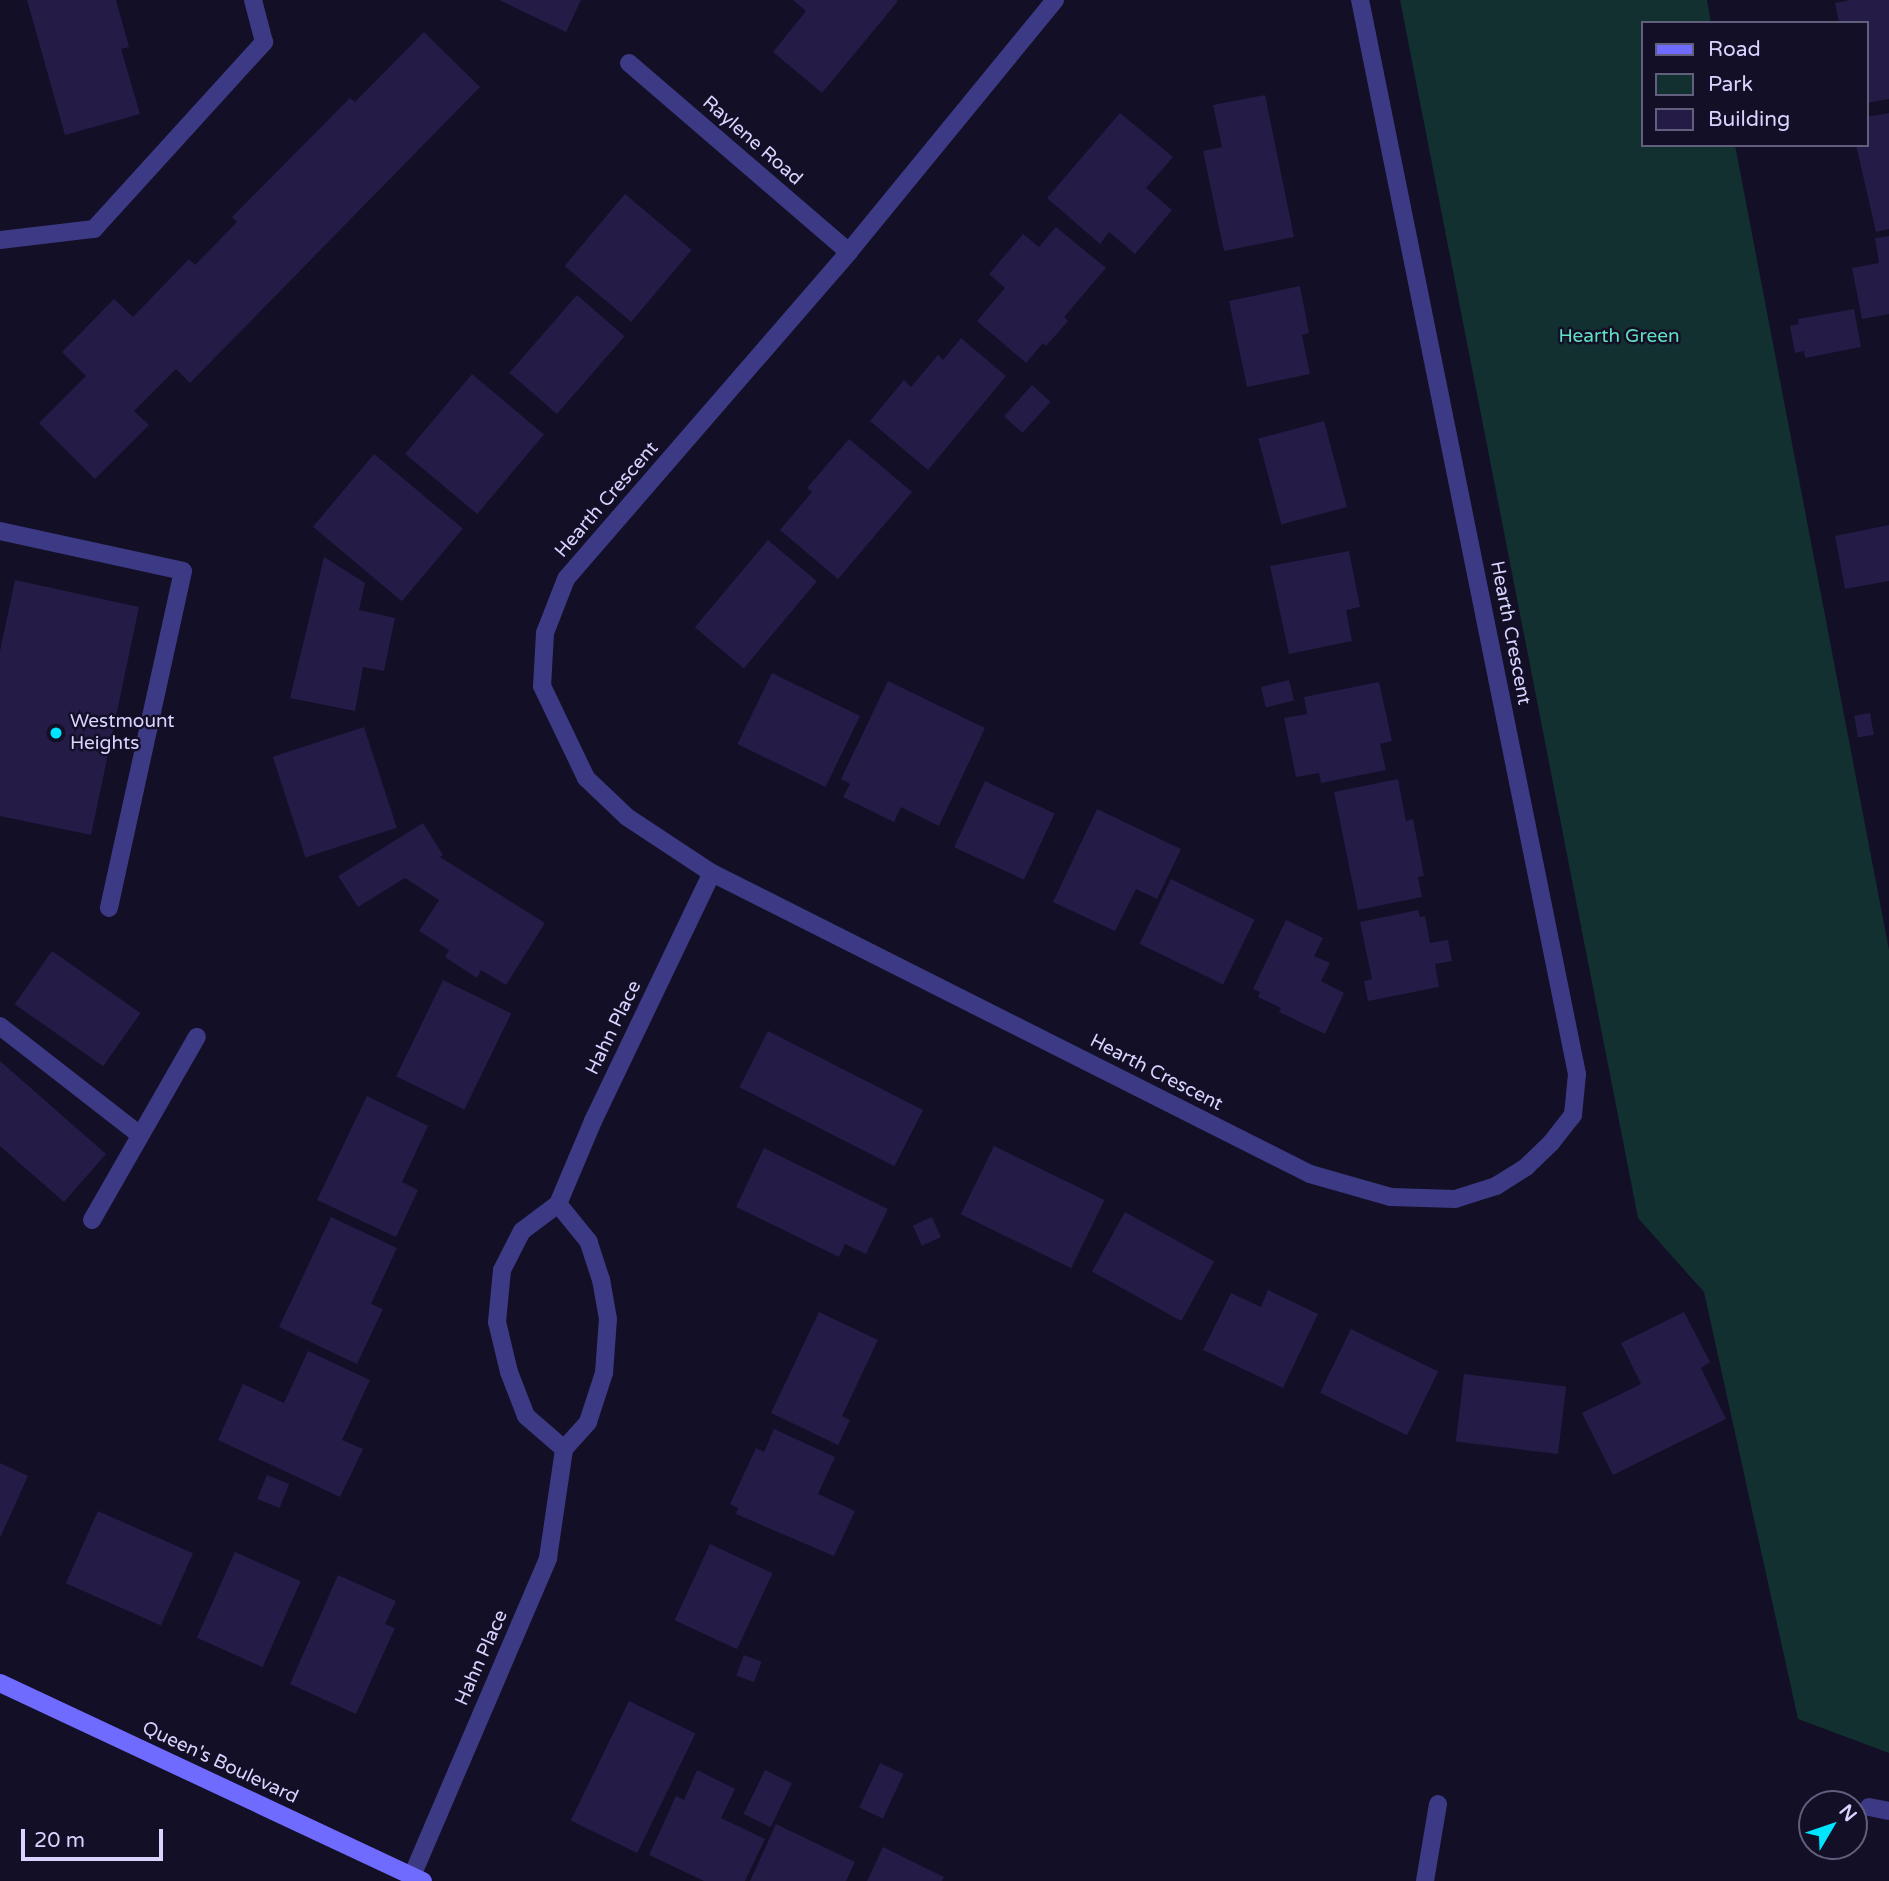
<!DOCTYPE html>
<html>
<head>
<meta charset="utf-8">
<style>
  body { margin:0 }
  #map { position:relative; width:1889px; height:1881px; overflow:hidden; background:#130f26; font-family:"Varela Round",sans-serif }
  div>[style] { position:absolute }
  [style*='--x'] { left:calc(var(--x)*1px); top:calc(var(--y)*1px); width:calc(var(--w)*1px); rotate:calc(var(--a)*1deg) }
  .green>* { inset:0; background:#12302f }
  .building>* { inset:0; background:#241b47; transform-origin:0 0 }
  .lane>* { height:18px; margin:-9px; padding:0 9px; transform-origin:9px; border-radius:9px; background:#3d3a85 }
  .street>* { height:18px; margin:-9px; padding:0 9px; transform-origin:9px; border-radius:9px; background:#3d3a85 }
  .secondary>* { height:18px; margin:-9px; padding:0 9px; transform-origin:9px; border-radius:9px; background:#6f6bff }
  .dots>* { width:19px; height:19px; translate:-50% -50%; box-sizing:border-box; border:4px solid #130f26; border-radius:50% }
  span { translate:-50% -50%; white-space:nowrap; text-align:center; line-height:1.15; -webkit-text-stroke:5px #130f26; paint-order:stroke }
  .street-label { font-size:19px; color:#d9d4ff }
  .park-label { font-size:19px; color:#5fe0c0 }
  .poi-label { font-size:19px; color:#d9d4ff }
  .left { translate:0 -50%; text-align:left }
  .legend { position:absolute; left:1641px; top:21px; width:228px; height:126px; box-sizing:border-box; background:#130f26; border:2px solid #625e7d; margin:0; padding:9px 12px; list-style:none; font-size:21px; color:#d9d4ff }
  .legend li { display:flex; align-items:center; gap:14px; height:35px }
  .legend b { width:35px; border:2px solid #625e7d }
  .north { position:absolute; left:1798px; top:1790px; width:70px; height:70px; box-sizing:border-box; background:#130f26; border:2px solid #625e7d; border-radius:50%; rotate:51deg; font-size:19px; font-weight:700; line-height:28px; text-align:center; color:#d9d4ff }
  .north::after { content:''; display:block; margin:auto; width:24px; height:32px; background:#00e5ff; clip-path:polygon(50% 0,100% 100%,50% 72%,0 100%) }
  .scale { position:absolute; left:21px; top:1829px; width:142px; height:32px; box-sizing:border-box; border:4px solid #d9d4ff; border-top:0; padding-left:9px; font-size:21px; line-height:24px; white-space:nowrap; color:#d9d4ff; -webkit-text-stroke:5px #130f26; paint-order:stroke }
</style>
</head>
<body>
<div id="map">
  <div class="green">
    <i style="clip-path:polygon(1400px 0,1707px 0,1711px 23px,1642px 23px,1642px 145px,1735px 145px,1889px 950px,1889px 1753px,1798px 1719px,1704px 1292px,1638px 1218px)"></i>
  </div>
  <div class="building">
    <i style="clip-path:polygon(27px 0,116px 0,129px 47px,121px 49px,140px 114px,65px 135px)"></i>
    <i style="clip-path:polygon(499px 0,581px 0,566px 32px)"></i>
    <i style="clip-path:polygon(793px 0,896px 0,898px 1px,822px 93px,773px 52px,806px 11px)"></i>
    <i style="clip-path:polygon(1850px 0,1889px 0,1889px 99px,1866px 103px,1866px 23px,1839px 23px,1835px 3px)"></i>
    <i style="clip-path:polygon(424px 32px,480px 87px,190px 383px,176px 369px,134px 411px,149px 425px,95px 479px,39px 423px,86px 376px,62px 352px,114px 299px,133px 317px,189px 259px,195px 265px,237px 222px,232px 217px,350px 98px,355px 102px)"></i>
    <i style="clip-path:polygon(1265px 95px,1294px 237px,1224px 251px,1203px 151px,1222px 147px,1213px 105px)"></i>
    <i style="clip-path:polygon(1120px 113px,1173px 157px,1146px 188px,1172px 210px,1135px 254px,1109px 232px,1100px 244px,1047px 198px)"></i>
    <i style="clip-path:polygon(1889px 113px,1889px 229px,1876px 232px,1856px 145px,1866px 145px,1866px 117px)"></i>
    <i style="left:625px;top:194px;width:87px;height:94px;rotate:40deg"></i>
    <i style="clip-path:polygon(1056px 227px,1106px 268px,1064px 317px,1068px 321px,1046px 346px,1043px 343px,1026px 363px,977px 321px,1005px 288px,989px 274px,1023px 234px,1039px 247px)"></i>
    <i style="clip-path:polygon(1889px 236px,1889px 314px,1862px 319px,1852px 268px,1879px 263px,1875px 238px)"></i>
    <i style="clip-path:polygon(1300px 286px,1309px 333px,1302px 335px,1310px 374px,1247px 387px,1229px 301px)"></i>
    <i style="left:577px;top:295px;width:63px;height:103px;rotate:41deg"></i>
    <i style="clip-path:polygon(1854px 309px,1861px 347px,1805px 358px,1804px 351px,1795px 353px,1790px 326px,1799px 324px,1798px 319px)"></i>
    <i style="clip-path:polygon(961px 338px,1006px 376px,928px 470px,870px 421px,904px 380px,911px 387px,938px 355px,943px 360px)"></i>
    <i style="left:472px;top:374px;width:94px;height:104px;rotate:40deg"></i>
    <i style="left:1032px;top:385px;width:25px;height:42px;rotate:42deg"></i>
    <i style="left:1324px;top:421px;width:89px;height:68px;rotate:75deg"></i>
    <i style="clip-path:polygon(849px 439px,912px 492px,838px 579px,780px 530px,812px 492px,807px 488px)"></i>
    <i style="left:374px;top:454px;width:116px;height:95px;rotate:40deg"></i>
    <i style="clip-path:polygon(1889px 525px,1889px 581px,1845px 589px,1835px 536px)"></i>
    <i style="left:768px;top:540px;width:64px;height:114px;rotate:40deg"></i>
    <i style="clip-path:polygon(1349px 551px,1360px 607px,1346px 610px,1352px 641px,1289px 654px,1270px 566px)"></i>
    <i style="clip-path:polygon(324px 557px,365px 583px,359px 610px,395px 618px,384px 671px,363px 667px,355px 711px,290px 698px)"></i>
    <i style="clip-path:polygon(15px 580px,139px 607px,91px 835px,0 816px,0 651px)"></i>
    <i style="left:772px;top:673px;width:98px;height:79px;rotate:26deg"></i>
    <i style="left:1289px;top:680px;width:21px;height:29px;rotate:76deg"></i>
    <i style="clip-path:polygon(888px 681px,985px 728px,939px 826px,901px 807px,894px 822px,843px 797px,850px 784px,841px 779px)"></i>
    <i style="clip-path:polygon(1379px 682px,1392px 741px,1380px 744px,1386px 770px,1321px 783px,1319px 773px,1296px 777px,1284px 718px,1307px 714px,1304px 697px)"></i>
    <i style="left:1870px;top:713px;width:22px;height:16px;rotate:80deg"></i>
    <i style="left:364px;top:727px;width:106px;height:96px;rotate:72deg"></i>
    <i style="clip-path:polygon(1398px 779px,1406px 821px,1413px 819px,1424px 876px,1418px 877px,1422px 897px,1358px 910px,1334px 792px)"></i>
    <i style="left:985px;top:781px;width:77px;height:73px;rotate:25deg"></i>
    <i style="clip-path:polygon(1097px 809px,1181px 849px,1157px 899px,1136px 889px,1115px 931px,1053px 902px)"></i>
    <i style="clip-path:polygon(423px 823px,443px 855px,440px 857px,545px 923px,506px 985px,481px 970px,477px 978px,445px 957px,449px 950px,419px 931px,439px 900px,405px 878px,358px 907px,338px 876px)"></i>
    <i style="left:1171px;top:879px;width:93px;height:72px;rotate:26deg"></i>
    <i style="clip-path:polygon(1418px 910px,1420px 917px,1425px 916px,1430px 943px,1448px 940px,1452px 961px,1435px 964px,1439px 987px,1368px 1001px,1364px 981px,1372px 979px,1360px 922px)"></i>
    <i style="clip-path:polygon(1286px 920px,1323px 938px,1314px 956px,1330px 963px,1321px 981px,1344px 993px,1325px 1034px,1279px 1012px,1281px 1008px,1258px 997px,1260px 992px,1253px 989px)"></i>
    <i style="left:52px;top:951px;width:108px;height:65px;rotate:35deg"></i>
    <i style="left:443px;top:980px;width:76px;height:107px;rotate:26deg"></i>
    <i style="left:768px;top:1031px;width:174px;height:63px;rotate:27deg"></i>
    <i style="clip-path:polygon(0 1061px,106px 1154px,64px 1202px,0 1146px)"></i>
    <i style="clip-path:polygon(367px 1096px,428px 1126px,402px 1182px,418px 1190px,396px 1237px,317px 1200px)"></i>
    <i style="left:994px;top:1146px;width:123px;height:76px;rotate:26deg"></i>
    <i style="clip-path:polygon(764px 1148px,888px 1209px,866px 1254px,845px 1244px,839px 1257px,736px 1207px)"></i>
    <i style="left:1125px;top:1212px;width:102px;height:68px;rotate:29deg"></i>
    <i style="clip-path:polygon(331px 1217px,397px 1248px,371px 1304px,383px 1309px,357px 1364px,279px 1327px)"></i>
    <i style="left:932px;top:1217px;width:22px;height:21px;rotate:66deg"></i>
    <i style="clip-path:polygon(1268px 1290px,1318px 1314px,1283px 1388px,1203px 1350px,1231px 1293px,1261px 1307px)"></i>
    <i style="clip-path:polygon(819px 1312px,878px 1340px,842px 1416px,850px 1420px,838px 1445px,771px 1413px)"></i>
    <i style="clip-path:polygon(1684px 1312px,1710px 1362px,1701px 1368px,1726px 1419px,1613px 1475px,1582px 1413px,1641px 1384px,1621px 1343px)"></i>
    <i style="left:1351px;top:1329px;width:97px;height:71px;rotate:26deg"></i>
    <i style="clip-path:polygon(308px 1351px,370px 1380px,342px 1440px,363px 1449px,340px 1497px,218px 1440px,243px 1384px,284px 1403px)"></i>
    <i style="left:1464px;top:1374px;width:103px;height:68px;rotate:7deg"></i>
    <i style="clip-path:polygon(774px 1429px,835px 1457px,818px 1494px,855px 1511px,834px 1556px,736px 1514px,738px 1508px,730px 1504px,756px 1448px,764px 1452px)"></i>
    <i style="clip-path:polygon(0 1463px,28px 1476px,0 1538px)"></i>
    <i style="left:267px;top:1475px;width:24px;height:26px;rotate:22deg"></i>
    <i style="left:98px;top:1511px;width:104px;height:79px;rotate:24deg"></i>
    <i style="left:710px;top:1544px;width:69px;height:84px;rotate:25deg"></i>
    <i style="left:235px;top:1552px;width:72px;height:94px;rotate:24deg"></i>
    <i style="clip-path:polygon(338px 1575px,396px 1601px,385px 1624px,395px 1628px,356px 1714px,290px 1684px)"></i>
    <i style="left:744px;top:1655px;width:19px;height:22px;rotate:21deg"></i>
    <i style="left:629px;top:1701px;width:74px;height:133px;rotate:26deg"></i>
    <i style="left:880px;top:1763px;width:26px;height:49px;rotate:25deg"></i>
    <i style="clip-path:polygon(697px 1770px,735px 1789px,721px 1818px,765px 1839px,745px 1881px,704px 1881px,649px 1855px,676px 1796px,684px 1800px)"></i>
    <i style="left:765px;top:1770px;width:30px;height:49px;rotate:26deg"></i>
    <i style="clip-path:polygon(776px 1824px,855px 1862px,846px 1881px,750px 1881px)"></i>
    <i style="clip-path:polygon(883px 1847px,944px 1877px,942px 1881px,867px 1881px)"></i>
  </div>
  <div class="lane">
    <i style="--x:0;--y:240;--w:95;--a:-6.7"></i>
    <i style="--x:94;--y:229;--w:253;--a:-47.7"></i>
    <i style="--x:264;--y:42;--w:43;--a:-104.7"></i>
    <i style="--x:0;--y:531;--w:187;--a:12.3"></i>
    <i style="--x:183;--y:571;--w:345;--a:102.4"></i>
    <i style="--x:0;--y:1026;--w:177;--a:37.9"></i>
    <i style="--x:92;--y:1220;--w:211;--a:-60.2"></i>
    <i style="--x:1869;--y:1807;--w:20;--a:11"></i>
    <i style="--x:1425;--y:1881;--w:78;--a:-80.4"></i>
  </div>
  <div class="street">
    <i style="--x:1055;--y:0;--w:325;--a:129.3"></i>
    <i style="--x:849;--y:252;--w:432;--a:130.9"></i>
    <i style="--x:566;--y:579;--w:58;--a:111.3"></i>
    <i style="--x:545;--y:633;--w:53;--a:93.2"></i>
    <i style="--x:542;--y:686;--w:102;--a:64.4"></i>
    <i style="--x:586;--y:778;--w:57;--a:43.6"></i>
    <i style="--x:627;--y:817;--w:102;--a:33.4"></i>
    <i style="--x:712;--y:873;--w:669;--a:26.72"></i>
    <i style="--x:1310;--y:1174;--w:84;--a:15.9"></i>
    <i style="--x:1391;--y:1197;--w:64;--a:1.8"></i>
    <i style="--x:1455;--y:1199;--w:43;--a:-17.6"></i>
    <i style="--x:1496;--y:1186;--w:36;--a:-32"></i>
    <i style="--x:1526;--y:1167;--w:35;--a:-44"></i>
    <i style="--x:1551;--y:1143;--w:36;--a:-52"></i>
    <i style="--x:1573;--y:1115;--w:41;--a:-84.4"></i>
    <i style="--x:1577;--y:1074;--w:1096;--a:-101.42"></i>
    <i style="--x:629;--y:63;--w:290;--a:40.7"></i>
    <i style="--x:564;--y:1449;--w:50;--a:-139"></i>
    <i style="--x:526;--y:1416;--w:47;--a:-111.1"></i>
    <i style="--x:509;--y:1372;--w:51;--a:-103.5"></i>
    <i style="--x:497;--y:1322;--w:52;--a:-84.5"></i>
    <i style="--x:502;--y:1270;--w:44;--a:-62.9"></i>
    <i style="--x:522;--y:1231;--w:45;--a:-36.9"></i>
    <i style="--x:558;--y:1204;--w:90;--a:-67.1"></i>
    <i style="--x:593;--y:1121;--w:275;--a:-64.4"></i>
    <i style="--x:412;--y:1876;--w:346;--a:-66.8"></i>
    <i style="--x:548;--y:1558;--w:110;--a:-81.6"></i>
    <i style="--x:564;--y:1449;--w:36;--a:-48"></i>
    <i style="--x:588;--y:1422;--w:52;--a:-71.9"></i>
    <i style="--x:604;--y:1373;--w:54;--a:-85.8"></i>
    <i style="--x:608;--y:1319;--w:40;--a:-100"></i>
    <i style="--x:601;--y:1280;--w:40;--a:-108"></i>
    <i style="--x:589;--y:1242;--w:49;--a:-129.2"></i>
  </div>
  <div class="secondary">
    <i style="--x:0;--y:1683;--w:467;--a:25.1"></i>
  </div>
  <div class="dots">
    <i style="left:56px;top:733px;background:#00e5ff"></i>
  </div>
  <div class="street-label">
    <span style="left:752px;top:141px;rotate:41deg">Raylene Road</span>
    <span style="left:607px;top:500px;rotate:-49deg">Hearth Crescent</span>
    <span style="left:1510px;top:633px;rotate:79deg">Hearth Crescent</span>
    <span style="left:614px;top:1028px;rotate:-64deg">Hahn Place</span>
    <span style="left:1156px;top:1073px;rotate:27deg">Hearth Crescent</span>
    <span style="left:482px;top:1658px;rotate:-66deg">Hahn Place</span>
    <span style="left:220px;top:1763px;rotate:25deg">Queen's Boulevard</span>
  </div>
  <div class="park-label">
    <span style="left:1619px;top:337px">Hearth Green</span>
  </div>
  <div class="poi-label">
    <span class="left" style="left:70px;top:733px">Westmount<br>Heights</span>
  </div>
  <ul class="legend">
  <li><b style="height:9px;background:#6f6bff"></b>Road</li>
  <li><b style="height:19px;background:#12302f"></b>Park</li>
  <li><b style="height:19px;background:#241b47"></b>Building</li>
  </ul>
  <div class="north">N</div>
  <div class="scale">20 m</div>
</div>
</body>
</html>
